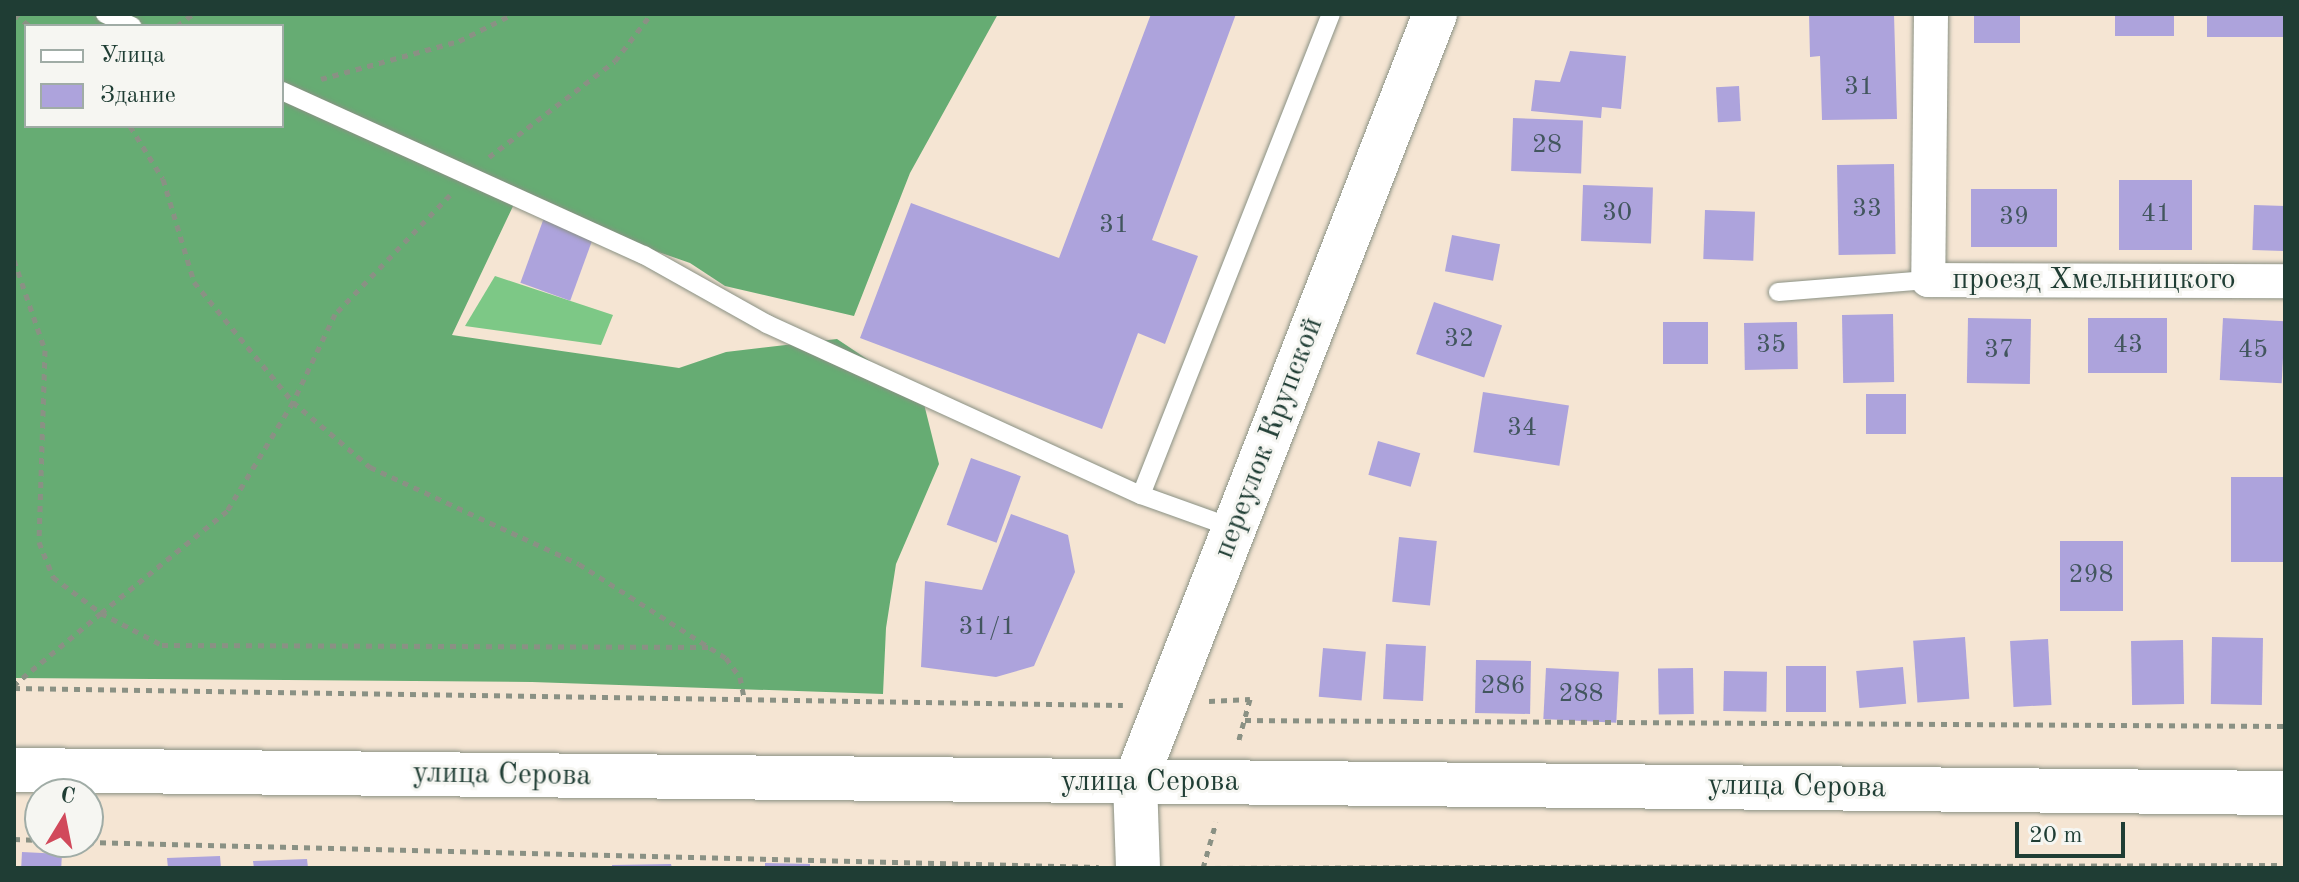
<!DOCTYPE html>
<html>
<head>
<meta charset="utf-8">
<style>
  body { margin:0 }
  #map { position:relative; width:2299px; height:882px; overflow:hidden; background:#f5e5d3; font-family:"Old Standard TT",serif }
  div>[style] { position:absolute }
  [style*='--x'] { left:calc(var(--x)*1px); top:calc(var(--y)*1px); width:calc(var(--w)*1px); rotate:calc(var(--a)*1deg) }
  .green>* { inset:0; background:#7dc886 }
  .forest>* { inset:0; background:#66ac73 }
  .building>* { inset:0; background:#ada3dc; transform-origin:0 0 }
  .path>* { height:5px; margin-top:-2.5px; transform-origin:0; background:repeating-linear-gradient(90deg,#8a9184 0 6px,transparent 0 12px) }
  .roads { filter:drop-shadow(0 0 2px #8a9184) drop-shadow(0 0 2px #8a9184) }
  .service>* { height:18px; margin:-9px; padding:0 9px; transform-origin:9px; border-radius:9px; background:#fff }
  .minor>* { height:34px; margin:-17px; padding:0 17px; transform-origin:17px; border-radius:17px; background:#fff }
  .tertiary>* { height:44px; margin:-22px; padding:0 22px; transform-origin:22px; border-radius:22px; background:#fff }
  .secondary>* { height:44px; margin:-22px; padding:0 22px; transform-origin:22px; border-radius:22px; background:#fff }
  span { translate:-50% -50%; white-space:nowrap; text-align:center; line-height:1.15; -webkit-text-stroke:6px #f6f6f2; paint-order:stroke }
  .number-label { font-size:26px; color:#42565e }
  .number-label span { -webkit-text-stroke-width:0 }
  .street-label { font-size:30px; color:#1f3d34 }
  .frame { position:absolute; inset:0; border:16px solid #1f3d34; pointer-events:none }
  .legend { position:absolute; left:24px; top:24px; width:260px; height:104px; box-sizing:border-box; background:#f6f6f2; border:2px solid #a0aca6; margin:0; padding:10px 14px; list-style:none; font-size:24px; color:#1f3d34 }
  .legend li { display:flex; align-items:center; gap:16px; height:40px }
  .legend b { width:40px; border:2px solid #a0aca6 }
  .north { position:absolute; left:24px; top:778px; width:80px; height:80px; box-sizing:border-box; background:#f6f6f2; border:2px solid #a0aca6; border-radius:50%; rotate:10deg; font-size:22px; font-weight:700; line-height:32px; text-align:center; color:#1f3d34 }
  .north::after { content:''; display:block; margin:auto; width:28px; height:36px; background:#d1495b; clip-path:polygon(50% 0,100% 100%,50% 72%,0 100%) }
  .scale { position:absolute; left:2015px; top:822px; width:110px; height:36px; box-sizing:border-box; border:4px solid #1f3d34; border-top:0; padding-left:10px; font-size:24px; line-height:28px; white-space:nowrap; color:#1f3d34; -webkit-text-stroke:6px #f6f6f2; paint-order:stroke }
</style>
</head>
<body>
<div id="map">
  <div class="green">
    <i style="clip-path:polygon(495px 276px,613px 315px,601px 345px,465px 326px)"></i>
  </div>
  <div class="forest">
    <i style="clip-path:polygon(evenodd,14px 14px,998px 14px,910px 173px,854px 316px,725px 286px,690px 263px,515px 202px,452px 335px,679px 368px,726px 352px,837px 339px,922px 396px,939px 464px,896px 564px,886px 628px,883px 694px,532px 682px,14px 678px,14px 14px,26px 26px,282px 26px,282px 126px,26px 126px,26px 26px)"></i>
  </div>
  <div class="building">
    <i style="clip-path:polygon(1151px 14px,1236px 14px,1152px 240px,1198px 256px,1165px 344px,1138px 333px,1102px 429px,860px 338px,911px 203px,1059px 258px)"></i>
    <i style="clip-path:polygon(1809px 14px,1894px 14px,1897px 119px,1822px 120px,1820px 56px,1810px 57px)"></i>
    <i style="left:1974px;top:14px;width:46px;height:29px"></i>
    <i style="left:2115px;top:14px;width:59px;height:22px"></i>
    <i style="left:2207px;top:14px;width:78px;height:23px"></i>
    <i style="clip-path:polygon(1570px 51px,1626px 56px,1621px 109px,1602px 107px,1601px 118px,1531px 111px,1535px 80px,1560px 82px)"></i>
    <i style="left:1739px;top:86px;width:35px;height:23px;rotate:87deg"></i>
    <i style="left:1513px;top:118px;width:70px;height:53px;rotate:2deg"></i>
    <i style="left:1894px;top:164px;width:90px;height:57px;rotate:89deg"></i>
    <i style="left:2119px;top:180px;width:73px;height:70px"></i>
    <i style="left:1583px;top:185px;width:70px;height:56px;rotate:2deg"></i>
    <i style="left:1971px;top:189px;width:86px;height:58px"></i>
    <i style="left:2254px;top:205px;width:31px;height:45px;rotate:2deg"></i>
    <i style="left:1705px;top:210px;width:50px;height:49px;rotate:2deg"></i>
    <i style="left:545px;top:215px;width:53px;height:72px;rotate:20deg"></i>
    <i style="left:1452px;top:235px;width:49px;height:37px;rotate:11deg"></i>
    <i style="left:1434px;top:302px;width:72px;height:55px;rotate:19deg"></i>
    <i style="left:1893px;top:314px;width:68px;height:51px;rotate:89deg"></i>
    <i style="left:1968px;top:318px;width:63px;height:65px;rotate:1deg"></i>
    <i style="left:2088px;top:318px;width:79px;height:55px"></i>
    <i style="left:2223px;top:318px;width:62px;height:62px;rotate:3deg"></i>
    <i style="left:1708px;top:322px;width:42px;height:45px;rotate:90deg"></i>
    <i style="left:1797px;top:322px;width:47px;height:53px;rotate:89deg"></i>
    <i style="left:1483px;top:392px;width:87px;height:61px;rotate:9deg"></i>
    <i style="left:1866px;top:394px;width:40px;height:40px"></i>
    <i style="left:1378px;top:441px;width:44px;height:35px;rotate:16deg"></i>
    <i style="left:971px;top:458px;width:53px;height:71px;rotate:20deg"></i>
    <i style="left:2285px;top:477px;width:85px;height:54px;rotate:90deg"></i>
    <i style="clip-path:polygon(1011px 514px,1068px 535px,1075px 572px,1034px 666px,996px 677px,921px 667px,925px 581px,982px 590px)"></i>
    <i style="left:1399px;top:537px;width:38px;height:65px;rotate:6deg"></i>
    <i style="left:2060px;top:541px;width:63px;height:70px"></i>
    <i style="left:1965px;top:637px;width:62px;height:52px;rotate:86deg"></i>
    <i style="left:2212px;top:637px;width:51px;height:67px;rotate:1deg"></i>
    <i style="left:2048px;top:639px;width:66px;height:38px;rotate:87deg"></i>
    <i style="left:2183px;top:640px;width:64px;height:52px;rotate:89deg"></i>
    <i style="left:1386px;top:644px;width:40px;height:55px;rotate:3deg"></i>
    <i style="left:1323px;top:648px;width:43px;height:49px;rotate:5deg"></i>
    <i style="left:1476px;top:660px;width:55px;height:53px;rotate:1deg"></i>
    <i style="left:1826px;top:666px;width:46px;height:40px;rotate:90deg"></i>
    <i style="left:1903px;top:667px;width:37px;height:47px;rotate:85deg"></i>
    <i style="left:1546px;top:668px;width:73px;height:51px;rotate:3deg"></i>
    <i style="left:1693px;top:668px;width:46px;height:35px;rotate:89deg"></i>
    <i style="left:1724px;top:671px;width:43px;height:40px;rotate:1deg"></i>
    <i style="left:22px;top:852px;width:40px;height:16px;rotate:3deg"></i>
    <i style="clip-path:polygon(220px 856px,221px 868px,168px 868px,167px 858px)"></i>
    <i style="clip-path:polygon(307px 859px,308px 868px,254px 868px,253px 861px)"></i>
    <i style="clip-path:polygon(765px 863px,810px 864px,810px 868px,765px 868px)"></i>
    <i style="clip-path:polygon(671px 864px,672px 868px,612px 868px,612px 865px)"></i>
  </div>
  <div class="path">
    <i style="--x:14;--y:14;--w:20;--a:37"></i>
    <i style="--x:177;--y:26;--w:20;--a:-37"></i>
    <i style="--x:321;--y:79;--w:143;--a:-15.4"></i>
    <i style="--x:459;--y:41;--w:60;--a:-26.6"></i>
    <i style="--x:130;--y:126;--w:62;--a:58.1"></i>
    <i style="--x:163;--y:179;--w:108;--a:73.2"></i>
    <i style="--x:194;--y:282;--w:156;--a:50.5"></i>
    <i style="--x:293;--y:402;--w:101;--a:40.2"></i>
    <i style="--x:370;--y:467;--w:230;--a:24.9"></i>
    <i style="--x:579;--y:564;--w:174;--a:32.6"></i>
    <i style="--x:726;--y:658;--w:24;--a:54"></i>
    <i style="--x:740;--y:677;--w:20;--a:79"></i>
    <i style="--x:489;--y:157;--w:158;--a:-37.3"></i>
    <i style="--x:615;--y:61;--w:59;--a:-52.5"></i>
    <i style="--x:450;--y:195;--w:165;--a:134"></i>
    <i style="--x:335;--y:314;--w:98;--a:115.5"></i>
    <i style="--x:293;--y:402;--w:127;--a:121.2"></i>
    <i style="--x:227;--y:511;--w:162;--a:141"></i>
    <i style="--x:101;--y:613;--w:69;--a:27.7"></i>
    <i style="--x:162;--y:645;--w:546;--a:0.21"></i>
    <i style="--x:14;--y:260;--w:95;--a:71"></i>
    <i style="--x:45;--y:350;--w:192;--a:91.8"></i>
    <i style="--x:39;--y:542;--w:38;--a:68"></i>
    <i style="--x:53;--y:577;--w:60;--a:36.9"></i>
    <i style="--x:101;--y:613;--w:113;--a:140.4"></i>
    <i style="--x:14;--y:688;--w:1109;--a:0.88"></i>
    <i style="--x:1209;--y:701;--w:41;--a:-2.8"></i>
    <i style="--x:1250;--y:699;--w:46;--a:105.3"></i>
    <i style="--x:1245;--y:720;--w:1040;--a:0.33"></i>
    <i style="--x:14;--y:839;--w:26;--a:2"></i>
    <i style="--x:88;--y:842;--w:1011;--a:1.42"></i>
    <i style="--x:1177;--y:868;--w:26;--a:0"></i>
    <i style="--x:1203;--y:868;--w:48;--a:-74.2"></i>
    <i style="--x:1203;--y:868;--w:1082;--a:-0.16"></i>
  </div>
  <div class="roads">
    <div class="service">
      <i style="--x:105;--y:14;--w:30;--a:24"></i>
      <i style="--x:282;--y:91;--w:397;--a:24.4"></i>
      <i style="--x:644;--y:255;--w:141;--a:29.3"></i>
      <i style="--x:767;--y:324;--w:411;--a:24.6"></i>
      <i style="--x:1141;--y:495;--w:98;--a:19.7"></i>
      <i style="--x:1778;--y:292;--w:150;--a:-4.6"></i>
      <i style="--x:1141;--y:495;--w:517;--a:-68.45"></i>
    </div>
    <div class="minor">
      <i style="--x:1931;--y:14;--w:266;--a:90.6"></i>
      <i style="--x:1928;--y:280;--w:357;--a:0.2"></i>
    </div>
    <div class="tertiary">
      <i style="--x:1138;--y:868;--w:86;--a:-92"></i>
      <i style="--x:1135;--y:782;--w:825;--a:-68.66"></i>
    </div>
    <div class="secondary">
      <i style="--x:14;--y:770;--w:2271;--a:0.58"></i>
    </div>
  </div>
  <div class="number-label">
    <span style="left:1859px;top:88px">31</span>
    <span style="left:1547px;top:146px">28</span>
    <span style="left:1867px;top:210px">33</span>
    <span style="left:1617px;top:214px">30</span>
    <span style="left:2156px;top:215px">41</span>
    <span style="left:2014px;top:218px">39</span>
    <span style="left:1114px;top:226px">31</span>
    <span style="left:1459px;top:340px">32</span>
    <span style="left:1771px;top:346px">35</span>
    <span style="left:2128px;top:346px">43</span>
    <span style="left:1999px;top:351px">37</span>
    <span style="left:2253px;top:351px">45</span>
    <span style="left:1522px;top:429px">34</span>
    <span style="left:2091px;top:576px">298</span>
    <span style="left:987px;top:628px">31/1</span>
    <span style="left:1503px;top:687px">286</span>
    <span style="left:1581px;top:695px">288</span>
  </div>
  <div class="street-label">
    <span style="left:2094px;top:280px">проезд Хмельницкого</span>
    <span style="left:1269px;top:438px;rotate:-69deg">переулок Крупской</span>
    <span style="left:502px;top:775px;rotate:1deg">улица Серова</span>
    <span style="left:1150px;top:782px">улица Серова</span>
    <span style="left:1797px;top:787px;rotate:1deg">улица Серова</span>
  </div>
  <div class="frame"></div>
  <ul class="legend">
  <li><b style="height:10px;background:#fff"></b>Улица</li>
  <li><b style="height:22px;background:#ada3dc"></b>Здание</li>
  </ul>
  <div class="north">С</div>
  <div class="scale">20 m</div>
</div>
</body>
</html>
